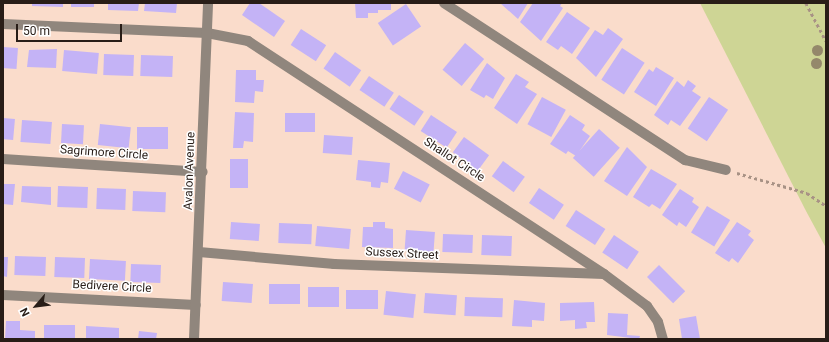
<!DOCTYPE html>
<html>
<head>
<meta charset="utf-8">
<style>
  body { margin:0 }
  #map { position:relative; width:829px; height:342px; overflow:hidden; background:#fadccb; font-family:Roboto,sans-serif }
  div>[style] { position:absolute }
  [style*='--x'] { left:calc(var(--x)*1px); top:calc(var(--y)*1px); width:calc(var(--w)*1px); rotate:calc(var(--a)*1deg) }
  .green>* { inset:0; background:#ced595 }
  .building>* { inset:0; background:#c4b3f6; transform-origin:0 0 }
  .path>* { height:2.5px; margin-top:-1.25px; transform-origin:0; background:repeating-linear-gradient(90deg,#a89285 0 3px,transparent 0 6px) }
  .minor>* { height:10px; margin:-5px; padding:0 5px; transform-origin:5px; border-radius:5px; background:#90867d }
  .trees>* { width:11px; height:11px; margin:-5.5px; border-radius:50%; background:#94886b }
  span { translate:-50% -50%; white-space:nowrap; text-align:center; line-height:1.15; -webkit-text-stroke:3px #fff; paint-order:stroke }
  .street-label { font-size:12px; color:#281d17 }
  .frame { position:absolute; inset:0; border:4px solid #281d17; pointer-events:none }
  .north { position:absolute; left:16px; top:286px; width:40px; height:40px; -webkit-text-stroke:3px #fff; paint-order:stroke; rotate:242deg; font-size:11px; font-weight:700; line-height:16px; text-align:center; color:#281d17 }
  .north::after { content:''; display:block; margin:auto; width:14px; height:18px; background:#281d17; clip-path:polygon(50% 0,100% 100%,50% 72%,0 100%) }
  .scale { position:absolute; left:16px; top:24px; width:106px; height:18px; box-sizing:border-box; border:2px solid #281d17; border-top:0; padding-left:5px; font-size:12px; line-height:14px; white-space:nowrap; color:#281d17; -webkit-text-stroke:3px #fff; paint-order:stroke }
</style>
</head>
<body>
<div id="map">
  <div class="green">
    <i style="clip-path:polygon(700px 3px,826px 3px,826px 248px,806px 211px)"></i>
  </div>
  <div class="building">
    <i style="clip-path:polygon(32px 3px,63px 3px,63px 7px,32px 6px)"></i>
    <i style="left:71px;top:3px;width:23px;height:4px"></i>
    <i style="clip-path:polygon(108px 3px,139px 3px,138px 11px,108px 10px)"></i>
    <i style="clip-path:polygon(145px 3px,177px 3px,176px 13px,144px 11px)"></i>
    <i style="clip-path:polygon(250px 3px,259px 3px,285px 21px,274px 37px,242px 15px)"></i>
    <i style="clip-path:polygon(355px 3px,391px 3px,391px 10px,378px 10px,378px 13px,368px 13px,368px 18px,356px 18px)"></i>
    <i style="clip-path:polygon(500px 3px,528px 3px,518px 19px)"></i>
    <i style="clip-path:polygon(533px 3px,562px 3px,560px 6px,563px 8px,541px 41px,520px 22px)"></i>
    <i style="left:406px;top:4px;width:27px;height:34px;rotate:56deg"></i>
    <i style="clip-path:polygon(567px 12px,590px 28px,572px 54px,561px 46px,558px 50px,546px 42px)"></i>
    <i style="clip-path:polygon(608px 28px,623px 39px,596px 77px,576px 58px,595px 30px,603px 35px)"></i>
    <i style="left:301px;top:29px;width:30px;height:19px;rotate:33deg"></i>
    <i style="left:465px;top:43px;width:25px;height:35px;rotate:40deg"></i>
    <i style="left:3px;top:47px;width:15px;height:21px;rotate:4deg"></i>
    <i style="left:622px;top:48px;width:27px;height:38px;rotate:33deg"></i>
    <i style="clip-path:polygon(57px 49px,56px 68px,27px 67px,29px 50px)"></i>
    <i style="left:64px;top:50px;width:35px;height:21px;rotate:5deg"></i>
    <i style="left:335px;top:52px;width:32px;height:20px;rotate:35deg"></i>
    <i style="left:104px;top:54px;width:30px;height:21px;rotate:2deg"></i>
    <i style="left:141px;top:55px;width:32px;height:21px;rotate:2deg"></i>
    <i style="clip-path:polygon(487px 63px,505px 78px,493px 99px,486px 95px,484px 98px,470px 90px)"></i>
    <i style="clip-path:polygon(656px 67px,674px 78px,656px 106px,634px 92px,649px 69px,653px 72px)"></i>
    <i style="clip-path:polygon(236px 70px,256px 70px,256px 80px,264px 80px,263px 92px,255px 91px,254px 103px,235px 102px)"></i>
    <i style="clip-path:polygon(516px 74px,529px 82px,525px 87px,537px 94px,517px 124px,494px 108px)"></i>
    <i style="left:369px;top:76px;width:30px;height:17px;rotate:34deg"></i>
    <i style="clip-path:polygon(688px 80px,696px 86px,692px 91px,701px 97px,680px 126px,671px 120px,668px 125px,654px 115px,677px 81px,684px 87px)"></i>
    <i style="left:399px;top:95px;width:30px;height:17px;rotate:34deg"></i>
    <i style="left:542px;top:97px;width:27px;height:31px;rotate:28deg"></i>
    <i style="left:709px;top:97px;width:23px;height:38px;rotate:34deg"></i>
    <i style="clip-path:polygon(235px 112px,254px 113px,253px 142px,244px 141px,243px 148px,233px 148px)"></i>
    <i style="left:285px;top:113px;width:30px;height:19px"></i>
    <i style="left:431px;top:115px;width:31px;height:19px;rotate:33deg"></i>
    <i style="clip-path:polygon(570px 115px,585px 125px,582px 130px,590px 136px,576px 156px,568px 151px,566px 154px,550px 144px)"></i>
    <i style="left:3px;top:118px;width:12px;height:21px;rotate:5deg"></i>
    <i style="left:22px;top:120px;width:30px;height:22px;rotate:4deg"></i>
    <i style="left:62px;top:124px;width:22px;height:19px;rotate:3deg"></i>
    <i style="left:100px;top:124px;width:31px;height:21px;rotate:6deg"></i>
    <i style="left:137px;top:127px;width:31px;height:22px"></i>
    <i style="left:599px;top:129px;width:28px;height:39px;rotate:42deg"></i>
    <i style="left:324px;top:135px;width:29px;height:18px;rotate:4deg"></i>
    <i style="left:464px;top:137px;width:31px;height:19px;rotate:36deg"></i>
    <i style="clip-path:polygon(627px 147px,647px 167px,627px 196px,604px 181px)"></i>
    <i style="left:230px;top:159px;width:18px;height:29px"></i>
    <i style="clip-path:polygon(358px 160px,390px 163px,388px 183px,381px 182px,380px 188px,371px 187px,371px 182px,356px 180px)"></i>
    <i style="left:503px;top:161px;width:27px;height:19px;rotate:36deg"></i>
    <i style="clip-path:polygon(651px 169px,677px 184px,660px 209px,652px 204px,649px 207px,633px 197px)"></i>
    <i style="left:403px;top:171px;width:30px;height:20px;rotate:27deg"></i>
    <i style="clip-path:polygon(3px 184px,15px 184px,13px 205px,3px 204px)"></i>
    <i style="clip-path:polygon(22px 186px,51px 187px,51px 205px,21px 202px)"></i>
    <i style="left:58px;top:186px;width:30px;height:21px;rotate:2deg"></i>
    <i style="left:97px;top:188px;width:29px;height:21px;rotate:2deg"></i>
    <i style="left:539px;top:188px;width:30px;height:18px;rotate:34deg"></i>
    <i style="clip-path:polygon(680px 189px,694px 198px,692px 202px,699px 207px,686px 227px,679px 222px,677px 226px,662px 215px)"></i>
    <i style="left:133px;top:191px;width:33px;height:20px;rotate:2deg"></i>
    <i style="left:707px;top:206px;width:27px;height:31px;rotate:31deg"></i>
    <i style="left:576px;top:210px;width:35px;height:19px;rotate:33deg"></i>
    <i style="left:231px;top:222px;width:29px;height:17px;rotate:4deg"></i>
    <i style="clip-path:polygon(373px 222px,385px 222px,385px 228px,393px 229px,393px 248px,362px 247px,363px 227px,373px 227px)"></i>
    <i style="clip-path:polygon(737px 222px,751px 231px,748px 235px,754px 240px,738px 263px,732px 258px,729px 262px,715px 253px)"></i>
    <i style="left:279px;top:223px;width:33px;height:20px;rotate:2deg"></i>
    <i style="left:317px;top:226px;width:34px;height:20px;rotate:5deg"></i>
    <i style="left:406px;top:230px;width:29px;height:20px;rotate:4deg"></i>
    <i style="left:443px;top:234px;width:30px;height:18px;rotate:2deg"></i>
    <i style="left:482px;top:235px;width:30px;height:20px;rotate:2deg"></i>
    <i style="left:614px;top:235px;width:30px;height:21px;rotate:34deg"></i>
    <i style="left:15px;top:256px;width:31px;height:19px;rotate:2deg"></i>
    <i style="clip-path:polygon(3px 257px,8px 257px,7px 277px,3px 276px)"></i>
    <i style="left:55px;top:257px;width:30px;height:20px;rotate:2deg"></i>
    <i style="left:90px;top:259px;width:36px;height:20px;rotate:3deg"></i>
    <i style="left:131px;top:264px;width:30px;height:18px;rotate:2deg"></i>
    <i style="left:659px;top:265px;width:37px;height:17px;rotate:45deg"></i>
    <i style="left:223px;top:282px;width:30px;height:19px;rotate:4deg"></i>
    <i style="left:269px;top:284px;width:31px;height:20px"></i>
    <i style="left:308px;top:287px;width:31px;height:20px"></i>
    <i style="left:346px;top:290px;width:32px;height:19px"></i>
    <i style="left:386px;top:291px;width:30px;height:24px;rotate:6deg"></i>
    <i style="left:425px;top:293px;width:32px;height:20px;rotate:4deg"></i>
    <i style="left:465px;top:297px;width:38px;height:19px;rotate:2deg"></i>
    <i style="clip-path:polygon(514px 300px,545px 303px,544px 321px,532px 320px,532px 327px,512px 326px)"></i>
    <i style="clip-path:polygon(594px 302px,595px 322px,586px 322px,587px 328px,575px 329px,575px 320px,560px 321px,560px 303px)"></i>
    <i style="clip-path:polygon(608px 313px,628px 314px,627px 335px,640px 336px,639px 339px,607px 335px)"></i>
    <i style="clip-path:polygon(696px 316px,700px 339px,682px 339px,679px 319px)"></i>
    <i style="clip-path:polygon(6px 321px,20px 321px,20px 330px,35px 331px,35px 339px,5px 339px)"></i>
    <i style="left:44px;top:325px;width:31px;height:14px"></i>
    <i style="clip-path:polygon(86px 326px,119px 328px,119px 339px,86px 339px)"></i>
    <i style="clip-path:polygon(139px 331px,157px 333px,156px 339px,138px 339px)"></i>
  </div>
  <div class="path">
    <i style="--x:806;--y:3;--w:43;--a:62.2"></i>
    <i style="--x:737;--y:173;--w:73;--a:15.9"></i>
    <i style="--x:807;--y:193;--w:23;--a:34"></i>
  </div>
  <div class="minor">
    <i style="--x:444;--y:3;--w:288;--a:33.1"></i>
    <i style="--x:685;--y:160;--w:42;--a:13.7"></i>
    <i style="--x:3;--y:24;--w:204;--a:2.5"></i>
    <i style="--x:207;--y:33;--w:42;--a:11"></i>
    <i style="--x:248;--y:41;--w:425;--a:33.2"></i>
    <i style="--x:604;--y:274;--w:54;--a:36.7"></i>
    <i style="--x:647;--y:306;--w:19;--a:55"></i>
    <i style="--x:658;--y:322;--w:18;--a:74"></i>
    <i style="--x:3;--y:159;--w:200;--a:3.7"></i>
    <i style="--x:199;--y:252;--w:136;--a:5.1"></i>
    <i style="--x:334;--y:264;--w:270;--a:2.1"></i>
    <i style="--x:3;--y:295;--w:193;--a:3"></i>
    <i style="--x:194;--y:339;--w:336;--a:-87.6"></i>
  </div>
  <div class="trees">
    <i style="left:817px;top:50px"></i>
    <i style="left:816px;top:63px"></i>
  </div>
  <div class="street-label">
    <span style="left:104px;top:153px;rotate:4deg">Sagrimore Circle</span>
    <span style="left:454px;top:160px;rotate:33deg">Shallot Circle</span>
    <span style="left:190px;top:171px;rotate:-88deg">Avalon Avenue</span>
    <span style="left:402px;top:254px;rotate:3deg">Sussex Street</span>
    <span style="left:112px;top:287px;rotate:3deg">Bedivere Circle</span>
  </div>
  <div class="frame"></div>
  <div class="north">N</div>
  <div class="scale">50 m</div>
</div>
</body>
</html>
